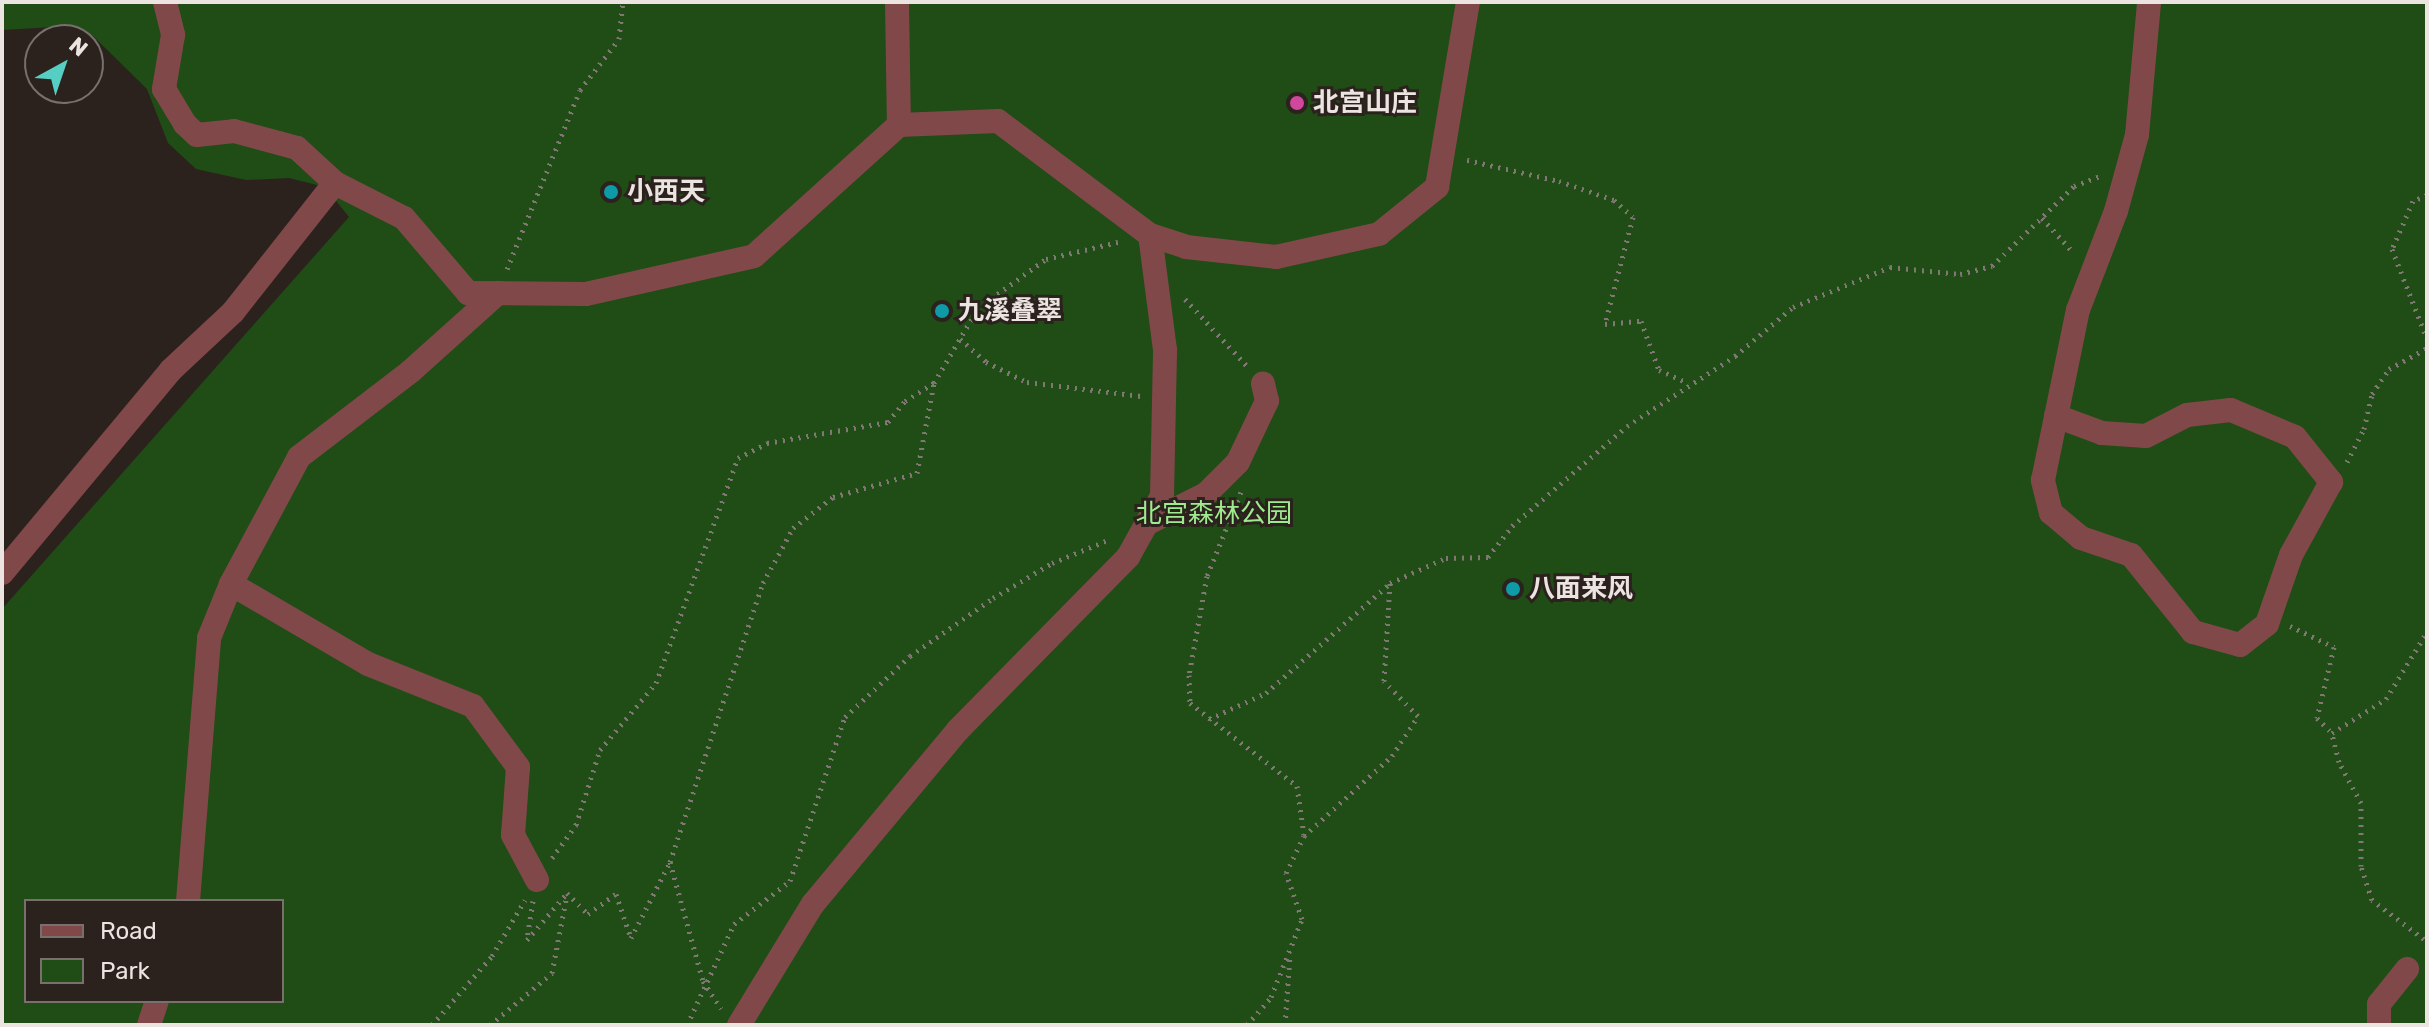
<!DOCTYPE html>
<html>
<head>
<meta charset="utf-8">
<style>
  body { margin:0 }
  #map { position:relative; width:2429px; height:1027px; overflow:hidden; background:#2b221e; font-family:Rubik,"Noto Sans SC",sans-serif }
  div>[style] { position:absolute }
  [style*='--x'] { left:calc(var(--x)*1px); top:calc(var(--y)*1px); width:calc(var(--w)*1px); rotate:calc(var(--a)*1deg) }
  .green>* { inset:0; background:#204c16 }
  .path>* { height:5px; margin-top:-2.5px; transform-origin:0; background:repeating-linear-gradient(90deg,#807874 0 2px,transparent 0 8px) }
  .minor>* { height:24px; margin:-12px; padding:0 12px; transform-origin:12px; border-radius:12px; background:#81484a }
  .dots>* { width:22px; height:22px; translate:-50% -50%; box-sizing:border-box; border:4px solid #2b221e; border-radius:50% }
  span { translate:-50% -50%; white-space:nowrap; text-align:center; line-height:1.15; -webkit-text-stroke:6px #2b221e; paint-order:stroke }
  .poi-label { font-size:26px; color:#ebe4e1; font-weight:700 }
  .left { translate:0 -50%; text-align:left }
  .park-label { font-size:26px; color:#9fe98f }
  .frame { position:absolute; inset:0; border:4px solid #ebe4e1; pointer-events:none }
  .legend { position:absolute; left:24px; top:899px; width:260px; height:104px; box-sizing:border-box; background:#2b221e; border:2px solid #78706c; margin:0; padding:10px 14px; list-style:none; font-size:24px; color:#ebe4e1 }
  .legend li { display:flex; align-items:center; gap:16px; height:40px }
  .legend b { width:40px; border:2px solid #78706c }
  .north { position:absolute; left:24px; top:24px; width:80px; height:80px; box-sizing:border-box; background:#2b221e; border:2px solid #78706c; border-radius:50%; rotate:40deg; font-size:22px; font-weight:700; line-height:32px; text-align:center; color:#ebe4e1 }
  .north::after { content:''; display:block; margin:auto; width:28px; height:36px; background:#56cec4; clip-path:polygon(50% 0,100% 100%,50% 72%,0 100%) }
</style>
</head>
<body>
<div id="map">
  <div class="green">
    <i style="clip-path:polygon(evenodd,2px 2px,2427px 2px,2427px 1025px,2px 1025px,2px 609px,349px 217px,325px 187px,289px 178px,246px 180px,196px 169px,168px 143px,147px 89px,93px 36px,54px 27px,2px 30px,2px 2px,26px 901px,282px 901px,282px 1001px,26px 1001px,26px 901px)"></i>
  </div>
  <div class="path">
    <i style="--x:1467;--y:160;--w:94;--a:12.9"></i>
    <i style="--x:1559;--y:181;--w:58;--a:19.1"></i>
    <i style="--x:1614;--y:200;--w:25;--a:42"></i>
    <i style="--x:1633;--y:217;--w:111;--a:104.7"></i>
    <i style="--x:1605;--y:324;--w:36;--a:-5"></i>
    <i style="--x:1641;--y:321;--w:52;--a:69.8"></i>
    <i style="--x:1659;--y:370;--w:32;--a:24"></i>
    <i style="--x:2427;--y:195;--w:15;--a:157"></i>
    <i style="--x:2413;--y:201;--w:52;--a:113.6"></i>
    <i style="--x:2392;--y:249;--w:97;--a:68.7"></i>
    <i style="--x:2042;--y:218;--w:47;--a:47.6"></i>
    <i style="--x:507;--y:269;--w:193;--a:-67.8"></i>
    <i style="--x:580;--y:90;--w:64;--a:-52.6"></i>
    <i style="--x:619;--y:39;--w:37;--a:-84"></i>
    <i style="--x:1185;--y:299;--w:94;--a:47.2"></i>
    <i style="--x:960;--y:339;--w:35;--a:41"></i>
    <i style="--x:986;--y:362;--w:46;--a:26"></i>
    <i style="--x:1027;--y:382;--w:115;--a:7"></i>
    <i style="--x:2347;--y:462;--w:37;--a:-63"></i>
    <i style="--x:2364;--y:429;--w:36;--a:-77"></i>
    <i style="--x:2372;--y:394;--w:30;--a:-56"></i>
    <i style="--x:2389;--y:369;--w:43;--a:-28.9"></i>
    <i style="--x:1241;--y:492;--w:91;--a:112"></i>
    <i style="--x:1207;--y:576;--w:101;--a:100.3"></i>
    <i style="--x:1189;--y:675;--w:28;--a:88"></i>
    <i style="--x:1190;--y:703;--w:135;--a:37.8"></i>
    <i style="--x:1297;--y:786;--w:49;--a:81.9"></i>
    <i style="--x:2290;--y:626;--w:49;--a:25.5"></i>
    <i style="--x:2334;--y:647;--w:73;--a:103.5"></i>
    <i style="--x:2317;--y:718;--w:21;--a:45"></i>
    <i style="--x:1209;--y:719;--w:63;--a:-24.5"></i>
    <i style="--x:1266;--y:693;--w:164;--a:-41.5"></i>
    <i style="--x:552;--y:858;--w:41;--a:-54"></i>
    <i style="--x:576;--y:825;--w:79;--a:-72.3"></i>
    <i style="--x:600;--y:750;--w:87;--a:-50.1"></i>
    <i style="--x:656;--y:683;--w:239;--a:-70"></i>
    <i style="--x:738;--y:458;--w:33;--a:-27"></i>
    <i style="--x:767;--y:443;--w:123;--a:-9.8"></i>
    <i style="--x:888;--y:422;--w:27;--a:-51"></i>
    <i style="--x:905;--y:401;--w:34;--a:-32"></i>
    <i style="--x:670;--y:862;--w:294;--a:-71.6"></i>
    <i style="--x:763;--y:583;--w:63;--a:-61.4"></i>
    <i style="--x:793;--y:528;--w:51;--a:-37.8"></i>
    <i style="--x:833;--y:497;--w:87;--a:-15.9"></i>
    <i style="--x:917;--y:473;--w:92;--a:-79.3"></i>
    <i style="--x:934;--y:383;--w:87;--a:-59.6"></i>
    <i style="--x:978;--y:308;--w:84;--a:-35.8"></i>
    <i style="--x:1046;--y:259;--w:74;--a:-13.3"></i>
    <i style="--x:533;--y:901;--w:39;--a:99"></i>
    <i style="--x:527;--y:940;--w:62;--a:-49.6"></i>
    <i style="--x:567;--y:893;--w:30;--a:45"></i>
    <i style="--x:588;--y:914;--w:34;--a:-36"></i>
    <i style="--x:616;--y:894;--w:46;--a:71.2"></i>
    <i style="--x:631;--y:938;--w:85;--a:-62.8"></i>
    <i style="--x:670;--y:862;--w:123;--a:74.5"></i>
    <i style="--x:703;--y:981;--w:33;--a:57"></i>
    <i style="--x:2424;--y:939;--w:65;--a:-143.1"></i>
    <i style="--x:2372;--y:900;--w:36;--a:-108"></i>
    <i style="--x:2361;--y:866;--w:63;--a:-90"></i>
    <i style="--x:2361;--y:803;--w:47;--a:-118.2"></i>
    <i style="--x:2339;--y:762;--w:30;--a:-104"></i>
    <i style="--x:2332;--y:733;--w:64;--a:-32.2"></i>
    <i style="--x:2386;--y:699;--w:79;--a:-58.5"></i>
    <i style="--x:432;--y:1025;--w:91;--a:-49"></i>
    <i style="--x:492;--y:956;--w:65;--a:-59.5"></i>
    <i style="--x:490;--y:1025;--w:81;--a:-40"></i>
    <i style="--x:552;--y:973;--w:80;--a:-79.2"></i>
    <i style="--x:687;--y:1025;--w:111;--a:-65"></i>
    <i style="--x:734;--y:924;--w:71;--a:-37.5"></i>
    <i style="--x:790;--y:881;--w:173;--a:-71.5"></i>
    <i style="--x:845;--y:717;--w:89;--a:-43.2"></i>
    <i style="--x:910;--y:656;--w:101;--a:-34.9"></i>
    <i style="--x:993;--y:598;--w:69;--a:-30.7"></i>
    <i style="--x:1052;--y:563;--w:61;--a:-22.3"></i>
    <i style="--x:1247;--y:1025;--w:37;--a:-49"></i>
    <i style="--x:1271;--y:997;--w:84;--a:-68.3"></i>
    <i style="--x:1302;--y:919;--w:49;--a:-109.2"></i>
    <i style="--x:1286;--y:873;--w:41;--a:-64.1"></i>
    <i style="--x:1304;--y:836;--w:119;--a:-42.3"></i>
    <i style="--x:1392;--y:756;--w:48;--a:-57"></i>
    <i style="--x:1418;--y:716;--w:49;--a:-134.2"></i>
    <i style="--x:1384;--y:681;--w:98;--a:-86.5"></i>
    <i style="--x:1390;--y:583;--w:61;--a:-24.1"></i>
    <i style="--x:1446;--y:558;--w:42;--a:-1.4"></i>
    <i style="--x:1488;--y:557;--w:39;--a:-52"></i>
    <i style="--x:1512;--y:526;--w:152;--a:-41"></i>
    <i style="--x:1627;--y:426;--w:129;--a:-32.9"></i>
    <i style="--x:1735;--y:356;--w:76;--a:-40.2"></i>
    <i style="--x:1793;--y:307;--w:105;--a:-22.4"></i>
    <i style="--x:1890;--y:267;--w:70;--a:5.7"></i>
    <i style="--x:1960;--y:274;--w:33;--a:-14"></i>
    <i style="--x:1992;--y:266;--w:115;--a:-44.3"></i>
    <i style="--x:2074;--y:186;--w:30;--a:-21"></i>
    <i style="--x:1285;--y:1025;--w:70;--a:-85.9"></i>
  </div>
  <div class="minor">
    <i style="--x:165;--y:2;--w:34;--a:76"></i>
    <i style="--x:173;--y:35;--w:55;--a:99.5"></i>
    <i style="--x:164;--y:89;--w:41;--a:59"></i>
    <i style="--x:185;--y:124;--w:16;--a:43"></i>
    <i style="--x:197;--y:135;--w:37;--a:-6"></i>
    <i style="--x:234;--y:131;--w:65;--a:15.1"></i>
    <i style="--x:297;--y:148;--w:52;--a:42.6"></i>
    <i style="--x:897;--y:2;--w:123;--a:89.1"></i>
    <i style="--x:2056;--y:416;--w:49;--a:20.3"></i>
    <i style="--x:2102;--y:433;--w:44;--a:3.9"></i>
    <i style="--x:2146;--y:436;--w:46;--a:-27.1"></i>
    <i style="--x:2187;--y:415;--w:44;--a:-6.5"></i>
    <i style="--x:2231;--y:410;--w:69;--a:22.9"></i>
    <i style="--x:2295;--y:437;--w:58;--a:51.3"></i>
    <i style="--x:2331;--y:482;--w:83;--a:118.7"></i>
    <i style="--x:2291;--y:555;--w:73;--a:109.2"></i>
    <i style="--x:2267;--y:624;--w:34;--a:142"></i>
    <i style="--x:2240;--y:645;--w:49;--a:-164.5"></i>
    <i style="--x:2193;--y:632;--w:99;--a:-128.8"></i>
    <i style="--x:2131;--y:555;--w:53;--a:-161.2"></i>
    <i style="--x:2081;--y:538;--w:39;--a:-140"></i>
    <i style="--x:2051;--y:513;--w:34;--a:-104"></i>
    <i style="--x:2043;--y:480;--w:174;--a:-78.4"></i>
    <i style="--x:2078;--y:310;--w:106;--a:-69"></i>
    <i style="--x:2116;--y:211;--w:79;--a:-74.6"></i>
    <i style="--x:2137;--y:135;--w:134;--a:-84.8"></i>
    <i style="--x:1146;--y:524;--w:67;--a:-26.6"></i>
    <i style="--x:1206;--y:494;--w:45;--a:-45"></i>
    <i style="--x:1238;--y:462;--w:68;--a:-64.6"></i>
    <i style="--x:1267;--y:401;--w:18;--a:-103"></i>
    <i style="--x:2;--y:573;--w:264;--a:-50.2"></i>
    <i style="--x:171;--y:370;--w:85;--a:-43.1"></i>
    <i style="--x:233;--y:312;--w:164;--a:-51.7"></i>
    <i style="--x:335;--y:183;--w:77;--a:26.9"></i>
    <i style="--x:404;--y:218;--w:99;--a:49.5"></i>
    <i style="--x:468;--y:293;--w:118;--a:0.5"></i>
    <i style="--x:586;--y:294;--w:172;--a:-12.7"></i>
    <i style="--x:754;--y:256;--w:195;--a:-42.1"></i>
    <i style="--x:899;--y:125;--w:99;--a:-2.3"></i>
    <i style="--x:998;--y:121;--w:190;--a:36.9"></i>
    <i style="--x:1150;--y:235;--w:38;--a:18"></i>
    <i style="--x:1186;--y:247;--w:91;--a:6.3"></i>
    <i style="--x:1276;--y:257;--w:106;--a:-12.6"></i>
    <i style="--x:1379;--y:234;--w:75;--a:-39"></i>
    <i style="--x:1437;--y:187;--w:188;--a:-80.5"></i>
    <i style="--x:231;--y:584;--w:159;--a:30.3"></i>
    <i style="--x:368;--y:664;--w:113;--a:21.8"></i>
    <i style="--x:473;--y:706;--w:76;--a:53.6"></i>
    <i style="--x:518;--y:767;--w:68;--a:94.2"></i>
    <i style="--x:513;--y:835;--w:51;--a:61.9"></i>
    <i style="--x:188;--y:901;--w:264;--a:-85.4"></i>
    <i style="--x:209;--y:638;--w:58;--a:-67.8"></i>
    <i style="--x:231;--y:584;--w:144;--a:-61.8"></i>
    <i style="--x:299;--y:457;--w:141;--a:-37.5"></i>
    <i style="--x:411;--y:371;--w:117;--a:-41.9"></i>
    <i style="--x:149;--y:1025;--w:25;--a:-72"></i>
    <i style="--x:739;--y:1025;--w:142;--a:-58.6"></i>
    <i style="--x:813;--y:904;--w:226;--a:-50.2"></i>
    <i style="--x:958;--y:730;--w:243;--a:-45.5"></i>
    <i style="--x:1128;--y:557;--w:70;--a:-60.9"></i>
    <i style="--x:1162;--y:496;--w:146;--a:-88.8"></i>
    <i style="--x:1165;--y:350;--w:116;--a:-97.4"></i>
    <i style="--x:2379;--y:1025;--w:21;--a:-90"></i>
    <i style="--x:2379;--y:1004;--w:45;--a:-51.3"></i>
  </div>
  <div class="dots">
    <i style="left:1297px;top:103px;background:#d1479c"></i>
    <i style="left:611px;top:192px;background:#0f9aa8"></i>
    <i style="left:942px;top:311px;background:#0f9aa8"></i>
    <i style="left:1513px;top:589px;background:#0f9aa8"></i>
  </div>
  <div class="poi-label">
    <span class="left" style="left:1313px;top:103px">北宫山庄</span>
    <span class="left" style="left:627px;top:192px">小西天</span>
    <span class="left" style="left:958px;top:311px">九溪叠翠</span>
    <span class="left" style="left:1529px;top:589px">八面来风</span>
  </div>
  <div class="park-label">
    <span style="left:1214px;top:514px">北宫森林公园</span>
  </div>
  <div class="frame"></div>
  <ul class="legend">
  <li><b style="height:10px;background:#81484a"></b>Road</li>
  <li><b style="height:22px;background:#204c16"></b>Park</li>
  </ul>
  <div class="north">N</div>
</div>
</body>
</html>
